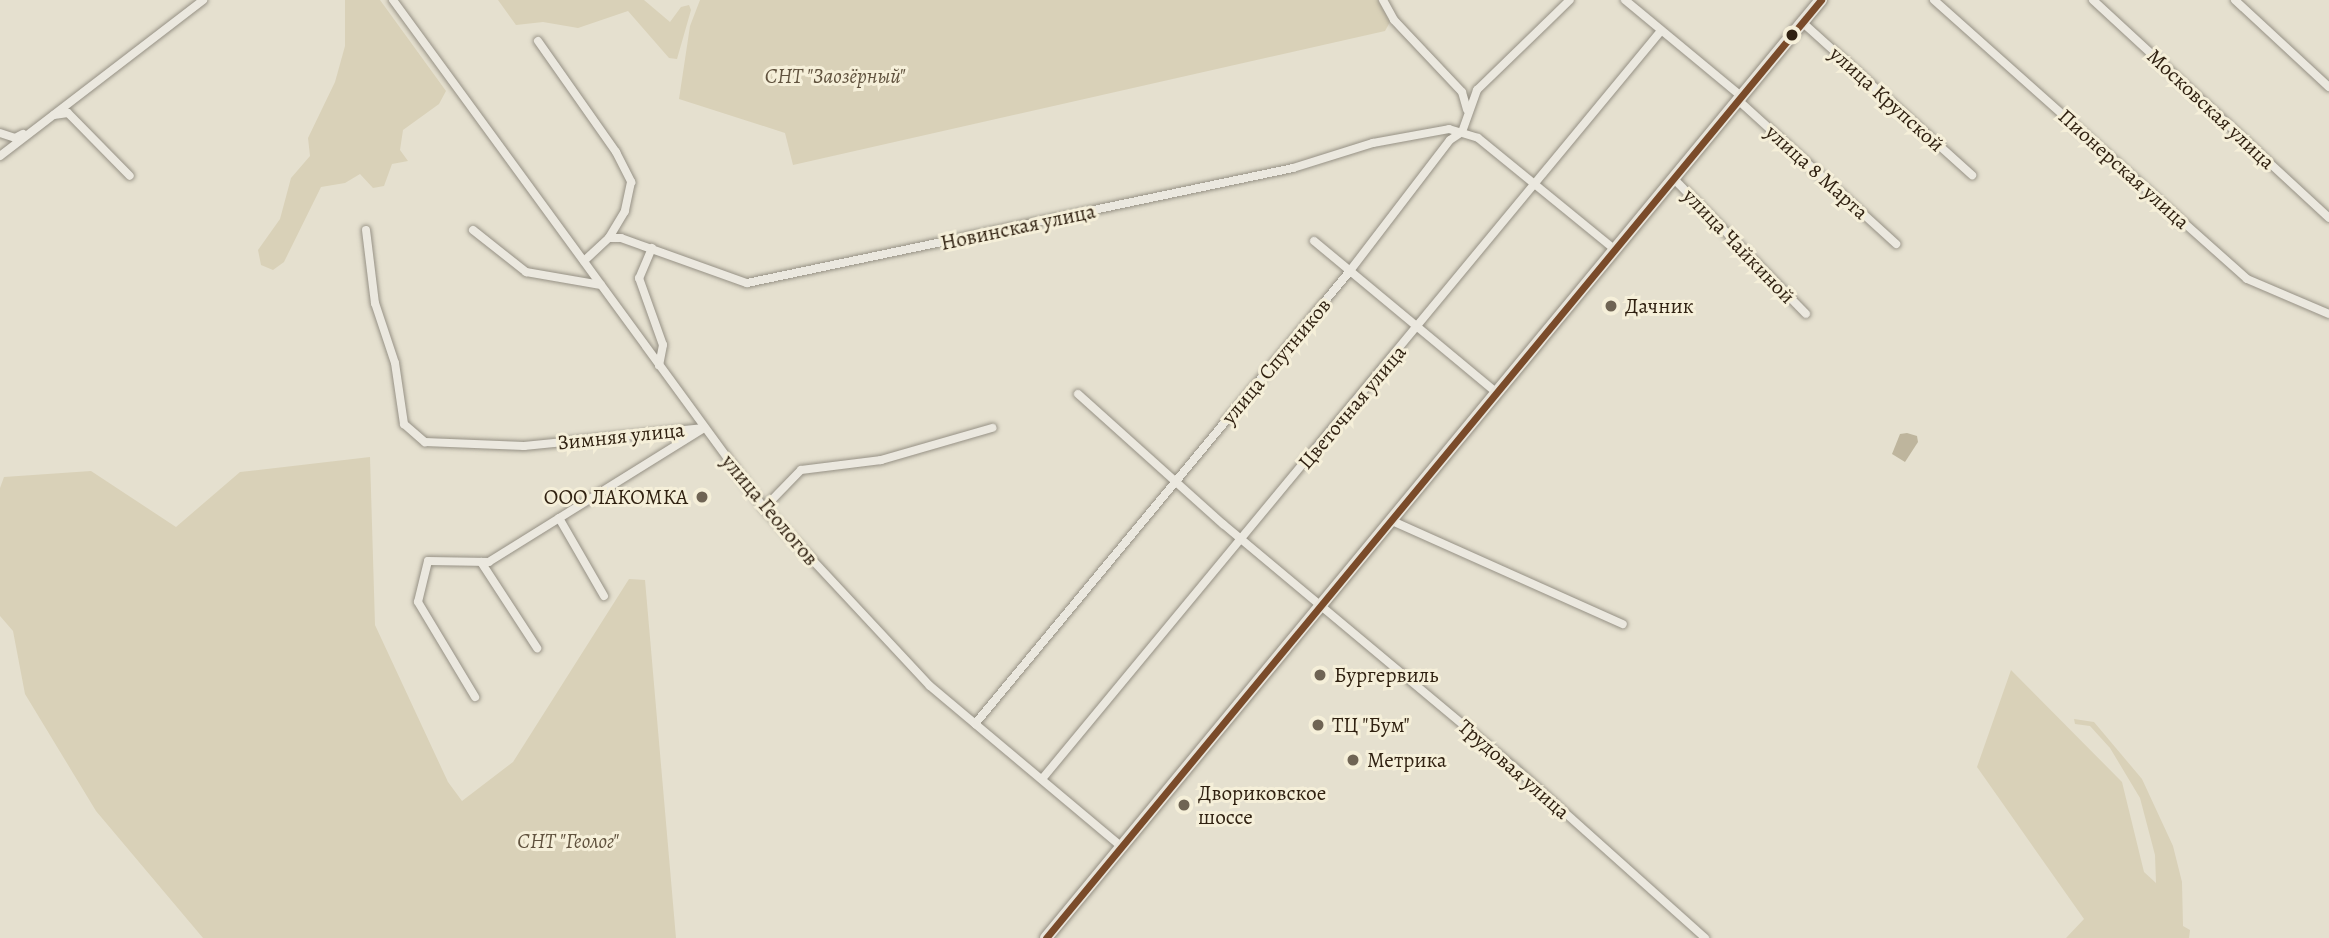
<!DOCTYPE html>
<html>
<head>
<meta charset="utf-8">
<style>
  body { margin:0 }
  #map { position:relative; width:2329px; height:938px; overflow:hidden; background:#e5e0cf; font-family:Alegreya,serif }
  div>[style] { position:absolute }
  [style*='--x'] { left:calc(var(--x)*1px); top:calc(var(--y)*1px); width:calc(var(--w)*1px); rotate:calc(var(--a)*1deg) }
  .green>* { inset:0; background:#d9d1b8 }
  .water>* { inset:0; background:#beb59d }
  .roads { filter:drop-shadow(0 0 2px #969185) drop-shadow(0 0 2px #969185) }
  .street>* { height:8px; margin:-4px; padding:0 4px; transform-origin:4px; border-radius:4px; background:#ebe8df }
  .primary>* { height:12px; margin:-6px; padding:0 6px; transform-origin:6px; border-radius:6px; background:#e8e4da }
  .bus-1>* { height:7px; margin:-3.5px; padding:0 3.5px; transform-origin:3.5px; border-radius:3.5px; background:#7a4b2a }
  .dots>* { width:19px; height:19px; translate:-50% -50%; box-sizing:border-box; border:4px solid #f5efd9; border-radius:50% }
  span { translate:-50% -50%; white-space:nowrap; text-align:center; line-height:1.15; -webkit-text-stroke:6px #f5efd9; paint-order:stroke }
  .park-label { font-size:21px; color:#60523e; font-style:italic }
  .street-label { font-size:21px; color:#302111 }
  .poi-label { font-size:21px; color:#302111 }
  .left { translate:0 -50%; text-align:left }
  .right { translate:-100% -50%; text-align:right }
</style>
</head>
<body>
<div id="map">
  <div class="green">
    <i style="clip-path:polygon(345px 0,380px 0,446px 91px,439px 104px,403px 130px,400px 150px,408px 161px,392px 164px,384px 186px,373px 188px,360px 174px,345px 183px,321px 187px,284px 262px,273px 270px,261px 265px,258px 250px,280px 219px,291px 178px,310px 156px,308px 138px,335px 82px,345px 46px)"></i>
    <i style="clip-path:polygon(498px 0,644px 0,670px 22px,681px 7px,689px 5px,691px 10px,677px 59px,669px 58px,628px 11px,578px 28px,543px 22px,516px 25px)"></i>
    <i style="clip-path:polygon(700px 0,1378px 0,1390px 22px,1385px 31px,793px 165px,785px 133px,679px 99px,690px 26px)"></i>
    <i style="clip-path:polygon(370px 457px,375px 625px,448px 782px,462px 801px,513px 762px,629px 579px,645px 580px,676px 938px,203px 938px,96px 811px,25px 694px,13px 631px,0 616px,0 488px,4px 477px,91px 471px,176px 527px,240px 472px)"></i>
    <i style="clip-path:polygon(2011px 670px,2122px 782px,2144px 872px,2156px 883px,2155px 855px,2140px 798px,2110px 748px,2090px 726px,2075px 724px,2074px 719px,2094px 722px,2142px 779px,2173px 846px,2182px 882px,2183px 926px,2190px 930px,2189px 938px,2066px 938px,2084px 919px,1977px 767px)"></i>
  </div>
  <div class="water">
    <i style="clip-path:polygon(1907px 433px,1917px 436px,1918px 442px,1905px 462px,1892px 454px,1900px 434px)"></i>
  </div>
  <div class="roads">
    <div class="street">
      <i style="--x:393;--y:0;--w:629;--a:53.86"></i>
      <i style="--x:764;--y:508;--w:243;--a:47"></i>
      <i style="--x:930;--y:686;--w:249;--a:40"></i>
      <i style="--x:1383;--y:0;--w:23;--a:61"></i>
      <i style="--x:1394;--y:20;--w:99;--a:46.6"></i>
      <i style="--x:1462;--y:92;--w:18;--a:74"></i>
      <i style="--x:1625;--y:0;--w:151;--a:39.6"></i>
      <i style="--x:1934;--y:0;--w:419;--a:41.7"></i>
      <i style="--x:2247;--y:279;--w:89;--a:23.1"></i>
      <i style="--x:2093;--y:0;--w:321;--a:42.7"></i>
      <i style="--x:2235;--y:0;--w:128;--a:42.8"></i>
      <i style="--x:1802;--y:22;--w:229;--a:42"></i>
      <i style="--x:538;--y:41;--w:136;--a:54.9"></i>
      <i style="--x:616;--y:152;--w:34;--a:63"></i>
      <i style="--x:631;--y:182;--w:30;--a:102"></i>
      <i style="--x:625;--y:211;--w:31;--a:121"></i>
      <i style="--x:1738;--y:100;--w:214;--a:42.3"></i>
      <i style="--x:54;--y:115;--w:14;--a:-8"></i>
      <i style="--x:68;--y:113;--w:88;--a:45.5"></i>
      <i style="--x:0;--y:133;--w:16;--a:18"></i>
      <i style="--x:15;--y:138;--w:9;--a:-27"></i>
      <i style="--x:0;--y:156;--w:256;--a:-37.5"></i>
      <i style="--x:1673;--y:178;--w:190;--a:45.6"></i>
      <i style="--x:366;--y:230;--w:74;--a:83"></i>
      <i style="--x:375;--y:303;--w:63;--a:71.6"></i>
      <i style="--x:395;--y:363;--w:62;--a:81.6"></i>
      <i style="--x:404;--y:424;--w:28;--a:41"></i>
      <i style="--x:425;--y:442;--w:99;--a:2.3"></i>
      <i style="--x:524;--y:446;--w:181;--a:-5.7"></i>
      <i style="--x:704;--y:428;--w:253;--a:148.1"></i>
      <i style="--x:489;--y:562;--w:61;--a:-179.1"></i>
      <i style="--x:428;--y:561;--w:42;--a:103.7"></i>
      <i style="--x:418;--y:602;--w:111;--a:59"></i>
      <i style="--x:473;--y:230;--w:68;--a:38.4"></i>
      <i style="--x:526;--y:272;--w:76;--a:9.8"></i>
      <i style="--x:1314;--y:241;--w:236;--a:39.7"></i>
      <i style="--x:652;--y:248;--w:33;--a:113"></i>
      <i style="--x:639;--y:278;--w:71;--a:70.3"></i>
      <i style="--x:663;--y:345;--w:21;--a:101"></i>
      <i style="--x:584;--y:261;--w:34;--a:-43"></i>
      <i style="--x:609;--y:238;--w:12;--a:0"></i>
      <i style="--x:621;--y:238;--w:134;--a:19.7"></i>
      <i style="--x:747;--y:283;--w:558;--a:-11.89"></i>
      <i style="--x:1293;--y:168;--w:84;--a:-17.4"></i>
      <i style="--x:1373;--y:143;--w:77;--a:-10.4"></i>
      <i style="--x:1449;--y:129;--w:30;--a:17"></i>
      <i style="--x:1478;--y:138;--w:176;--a:39.2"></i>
      <i style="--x:1078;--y:394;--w:195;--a:41.9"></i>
      <i style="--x:1223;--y:524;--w:381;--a:39.9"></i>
      <i style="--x:1515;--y:768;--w:255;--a:41.8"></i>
      <i style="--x:764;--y:508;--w:53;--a:-45.8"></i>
      <i style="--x:801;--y:470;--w:81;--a:-7.1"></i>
      <i style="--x:881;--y:460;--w:116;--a:-16.1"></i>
      <i style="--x:559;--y:518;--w:90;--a:60"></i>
      <i style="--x:1390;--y:520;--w:255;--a:24.1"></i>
      <i style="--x:481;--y:562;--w:103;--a:56.9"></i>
      <i style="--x:975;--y:724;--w:587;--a:-50.39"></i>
      <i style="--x:1349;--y:272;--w:166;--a:-52.6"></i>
      <i style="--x:1450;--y:140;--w:14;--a:-34"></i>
      <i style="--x:1462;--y:132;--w:45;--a:-70.3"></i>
      <i style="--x:1477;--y:90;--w:129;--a:-44.1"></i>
      <i style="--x:1042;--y:779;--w:970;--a:-50.4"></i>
    </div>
    <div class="primary">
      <i style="--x:1046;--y:938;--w:1217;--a:-50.44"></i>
    </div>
  </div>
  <div class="bus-1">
    <i style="--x:1046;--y:938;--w:1217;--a:-50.44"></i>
  </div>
  <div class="dots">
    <i style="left:1792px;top:35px;background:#302111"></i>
    <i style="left:1611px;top:306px;background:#6f6454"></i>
    <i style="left:702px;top:497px;background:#6f6454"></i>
    <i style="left:1320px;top:675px;background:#6f6454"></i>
    <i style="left:1318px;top:725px;background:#6f6454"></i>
    <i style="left:1353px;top:760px;background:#6f6454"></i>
    <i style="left:1184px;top:805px;background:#6f6454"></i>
  </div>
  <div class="park-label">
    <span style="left:835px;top:76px">СНТ "Заозёрный"</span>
    <span style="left:568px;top:841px">СНТ "Геолог"</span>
  </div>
  <div class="street-label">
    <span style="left:1887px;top:99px;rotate:42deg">улица Крупской</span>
    <span style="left:2211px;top:109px;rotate:43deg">Московская улица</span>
    <span style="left:2124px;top:169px;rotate:42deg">Пионерская улица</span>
    <span style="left:1817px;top:172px;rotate:42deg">улица 8 Марта</span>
    <span style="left:1018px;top:227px;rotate:-12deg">Новинская улица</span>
    <span style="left:1739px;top:246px;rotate:46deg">улица Чайкиной</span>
    <span style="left:1276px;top:361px;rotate:-50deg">улица Спутников</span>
    <span style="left:1352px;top:407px;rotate:-50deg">Цветочная улица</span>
    <span style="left:621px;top:436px;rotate:-6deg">Зимняя улица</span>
    <span style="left:770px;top:510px;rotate:50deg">улица Геологов</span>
    <span style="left:1514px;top:769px;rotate:41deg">Трудовая улица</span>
  </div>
  <div class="poi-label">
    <span class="left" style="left:1625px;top:306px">Дачник</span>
    <span class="right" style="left:688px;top:497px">ООО ЛАКОМКА</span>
    <span class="left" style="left:1334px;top:675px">Бургервиль</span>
    <span class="left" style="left:1332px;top:725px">ТЦ "Бум"</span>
    <span class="left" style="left:1367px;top:760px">Метрика</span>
    <span class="left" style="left:1198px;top:805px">Двориковское<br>шоссе</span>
  </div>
</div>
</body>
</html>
